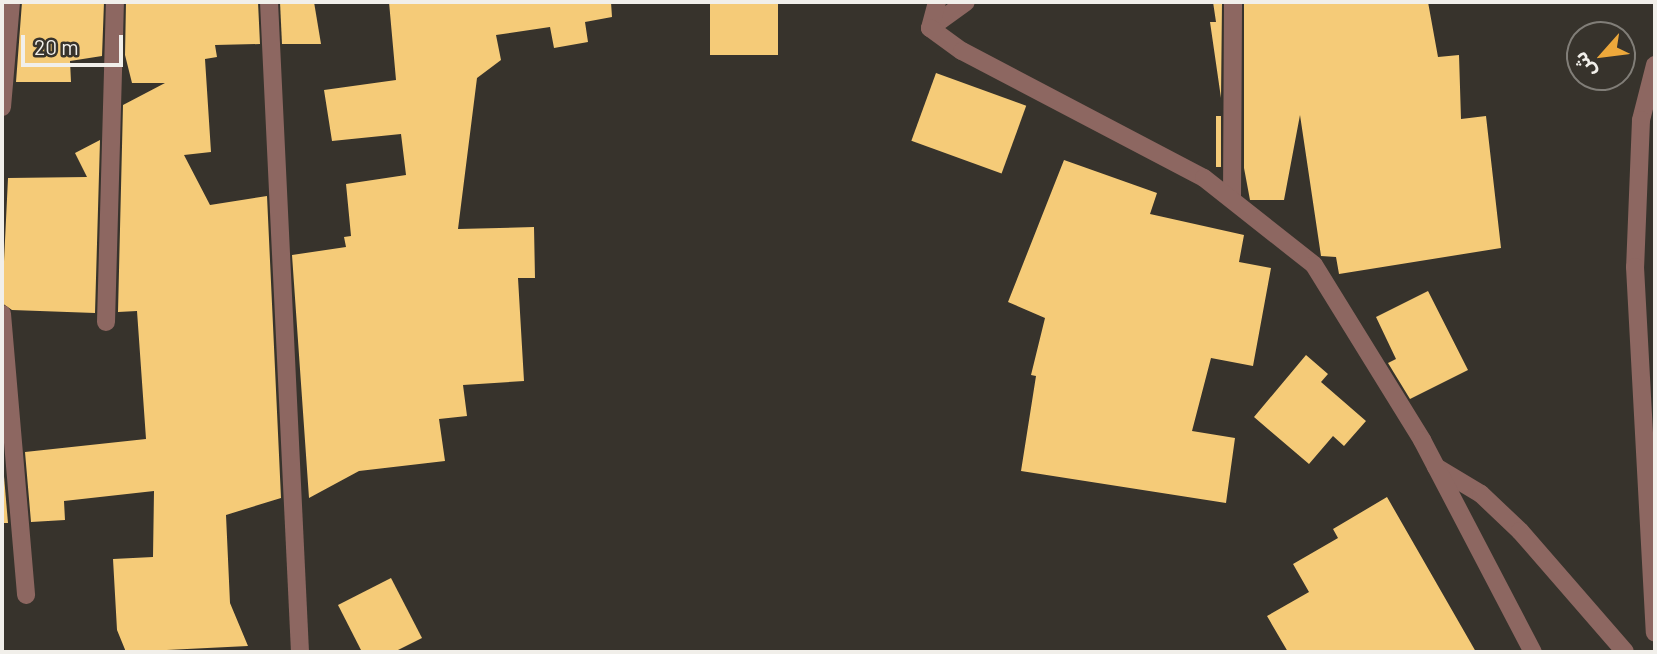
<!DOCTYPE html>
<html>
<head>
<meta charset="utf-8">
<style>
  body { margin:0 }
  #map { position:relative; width:1657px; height:654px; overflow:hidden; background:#37332c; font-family:Barlow,"Noto Sans Arabic",sans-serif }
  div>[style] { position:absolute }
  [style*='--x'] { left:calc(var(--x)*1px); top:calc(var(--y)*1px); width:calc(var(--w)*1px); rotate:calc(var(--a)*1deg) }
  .building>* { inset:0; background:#f5cb78; transform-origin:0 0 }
  .minor>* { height:18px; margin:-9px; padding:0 9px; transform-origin:9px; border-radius:9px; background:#8d6761 }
  .tertiary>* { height:18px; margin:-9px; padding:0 9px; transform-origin:9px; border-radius:9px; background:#8d6761 }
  span { translate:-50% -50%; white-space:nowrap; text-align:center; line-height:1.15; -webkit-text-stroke:7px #37332c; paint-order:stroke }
  .frame { position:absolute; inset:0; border:4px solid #f1efea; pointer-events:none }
  .north { position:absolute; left:1566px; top:21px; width:70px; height:70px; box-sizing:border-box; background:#37332c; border:2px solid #817e78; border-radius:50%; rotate:242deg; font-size:19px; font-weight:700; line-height:28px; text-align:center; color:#f1efea }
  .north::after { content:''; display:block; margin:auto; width:24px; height:32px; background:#eda83b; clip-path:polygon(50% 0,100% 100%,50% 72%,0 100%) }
  .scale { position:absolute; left:21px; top:35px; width:102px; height:32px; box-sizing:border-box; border:4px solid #f1efea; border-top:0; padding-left:9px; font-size:21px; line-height:24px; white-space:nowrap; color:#f1efea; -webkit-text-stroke:5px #37332c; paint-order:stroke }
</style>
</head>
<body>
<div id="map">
  <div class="building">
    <i style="clip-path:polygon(22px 2px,104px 2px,102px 56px,70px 61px,71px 82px,16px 82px)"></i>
    <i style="clip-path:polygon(126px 2px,258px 2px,260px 44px,215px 45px,217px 57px,205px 59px,211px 152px,184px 155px,210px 205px,267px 196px,281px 498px,226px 515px,230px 603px,248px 646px,126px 652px,117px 630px,113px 559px,153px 557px,154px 491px,64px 501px,65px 520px,31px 522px,25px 452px,146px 439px,137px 311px,118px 312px,123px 105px,165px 83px,132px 83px,125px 55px)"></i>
    <i style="clip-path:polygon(280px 2px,314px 2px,321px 44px,282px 44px)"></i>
    <i style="clip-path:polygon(389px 2px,611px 2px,612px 17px,585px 22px,588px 42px,554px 48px,550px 27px,496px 35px,501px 60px,477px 78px,458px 229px,534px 227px,535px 278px,518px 278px,524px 381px,463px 385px,467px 416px,439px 419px,445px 461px,359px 471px,309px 498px,292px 255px,346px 247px,344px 237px,351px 236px,346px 184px,406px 175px,401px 134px,332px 141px,324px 90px,396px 80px)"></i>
    <i style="left:710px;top:2px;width:68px;height:53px"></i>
    <i style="clip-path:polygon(1213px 2px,1222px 2px,1221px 98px,1210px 22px,1216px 22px)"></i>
    <i style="clip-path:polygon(1244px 2px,1428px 2px,1438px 57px,1459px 55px,1461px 119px,1486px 116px,1501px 248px,1339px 274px,1336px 257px,1321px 256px,1300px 115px,1284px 200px,1250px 200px,1244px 168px)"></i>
    <i style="left:936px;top:73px;width:96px;height:72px;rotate:20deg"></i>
    <i style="left:1216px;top:116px;width:5px;height:51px"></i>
    <i style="clip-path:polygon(100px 140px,95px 313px,12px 310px,2px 303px,8px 178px,87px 177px,75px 153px)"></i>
    <i style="clip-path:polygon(1064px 160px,1157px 193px,1150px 214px,1244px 235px,1239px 262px,1271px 268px,1253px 366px,1211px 358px,1192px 431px,1235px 438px,1226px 503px,1021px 471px,1036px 376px,1031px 375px,1045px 318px,1008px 302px)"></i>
    <i style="clip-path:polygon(1428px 291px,1468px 370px,1410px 399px,1388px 363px,1396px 359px,1376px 317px)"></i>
    <i style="clip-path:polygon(1306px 355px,1328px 374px,1321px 382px,1366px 421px,1344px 446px,1333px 436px,1309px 464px,1254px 417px)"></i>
    <i style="clip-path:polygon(2px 453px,8px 523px,2px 523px)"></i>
    <i style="clip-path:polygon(1387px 497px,1476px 652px,1288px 652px,1267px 616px,1309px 592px,1293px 564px,1338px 538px,1333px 529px)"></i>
    <i style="clip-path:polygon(391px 578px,422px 638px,394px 652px,362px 652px,338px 605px)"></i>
  </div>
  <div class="minor">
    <i style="--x:269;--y:2;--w:651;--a:87.27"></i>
    <i style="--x:930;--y:28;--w:44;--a:-35.8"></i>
    <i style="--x:1655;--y:65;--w:57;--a:104.3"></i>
    <i style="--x:1641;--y:120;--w:147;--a:92.3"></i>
    <i style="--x:1635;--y:267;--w:366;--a:86.9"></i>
    <i style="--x:2;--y:107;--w:105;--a:-85.1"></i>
    <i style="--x:1232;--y:198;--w:196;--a:-89.7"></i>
    <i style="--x:2;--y:314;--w:282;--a:85.1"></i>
    <i style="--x:106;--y:322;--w:320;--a:-88.4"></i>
    <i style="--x:1436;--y:467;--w:52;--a:31"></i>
    <i style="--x:1481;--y:494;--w:54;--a:43.5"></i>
    <i style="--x:1520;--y:531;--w:160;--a:49"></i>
  </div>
  <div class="tertiary">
    <i style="--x:937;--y:2;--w:27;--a:105"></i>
    <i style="--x:930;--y:28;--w:39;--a:36"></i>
    <i style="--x:962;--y:51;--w:273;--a:27.7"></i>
    <i style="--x:1204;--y:178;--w:140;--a:38.3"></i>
    <i style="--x:1314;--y:265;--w:206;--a:58.3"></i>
    <i style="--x:1422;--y:440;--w:239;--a:62.4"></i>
  </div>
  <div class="frame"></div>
  <div class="north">ش</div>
  <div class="scale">20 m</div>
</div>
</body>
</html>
